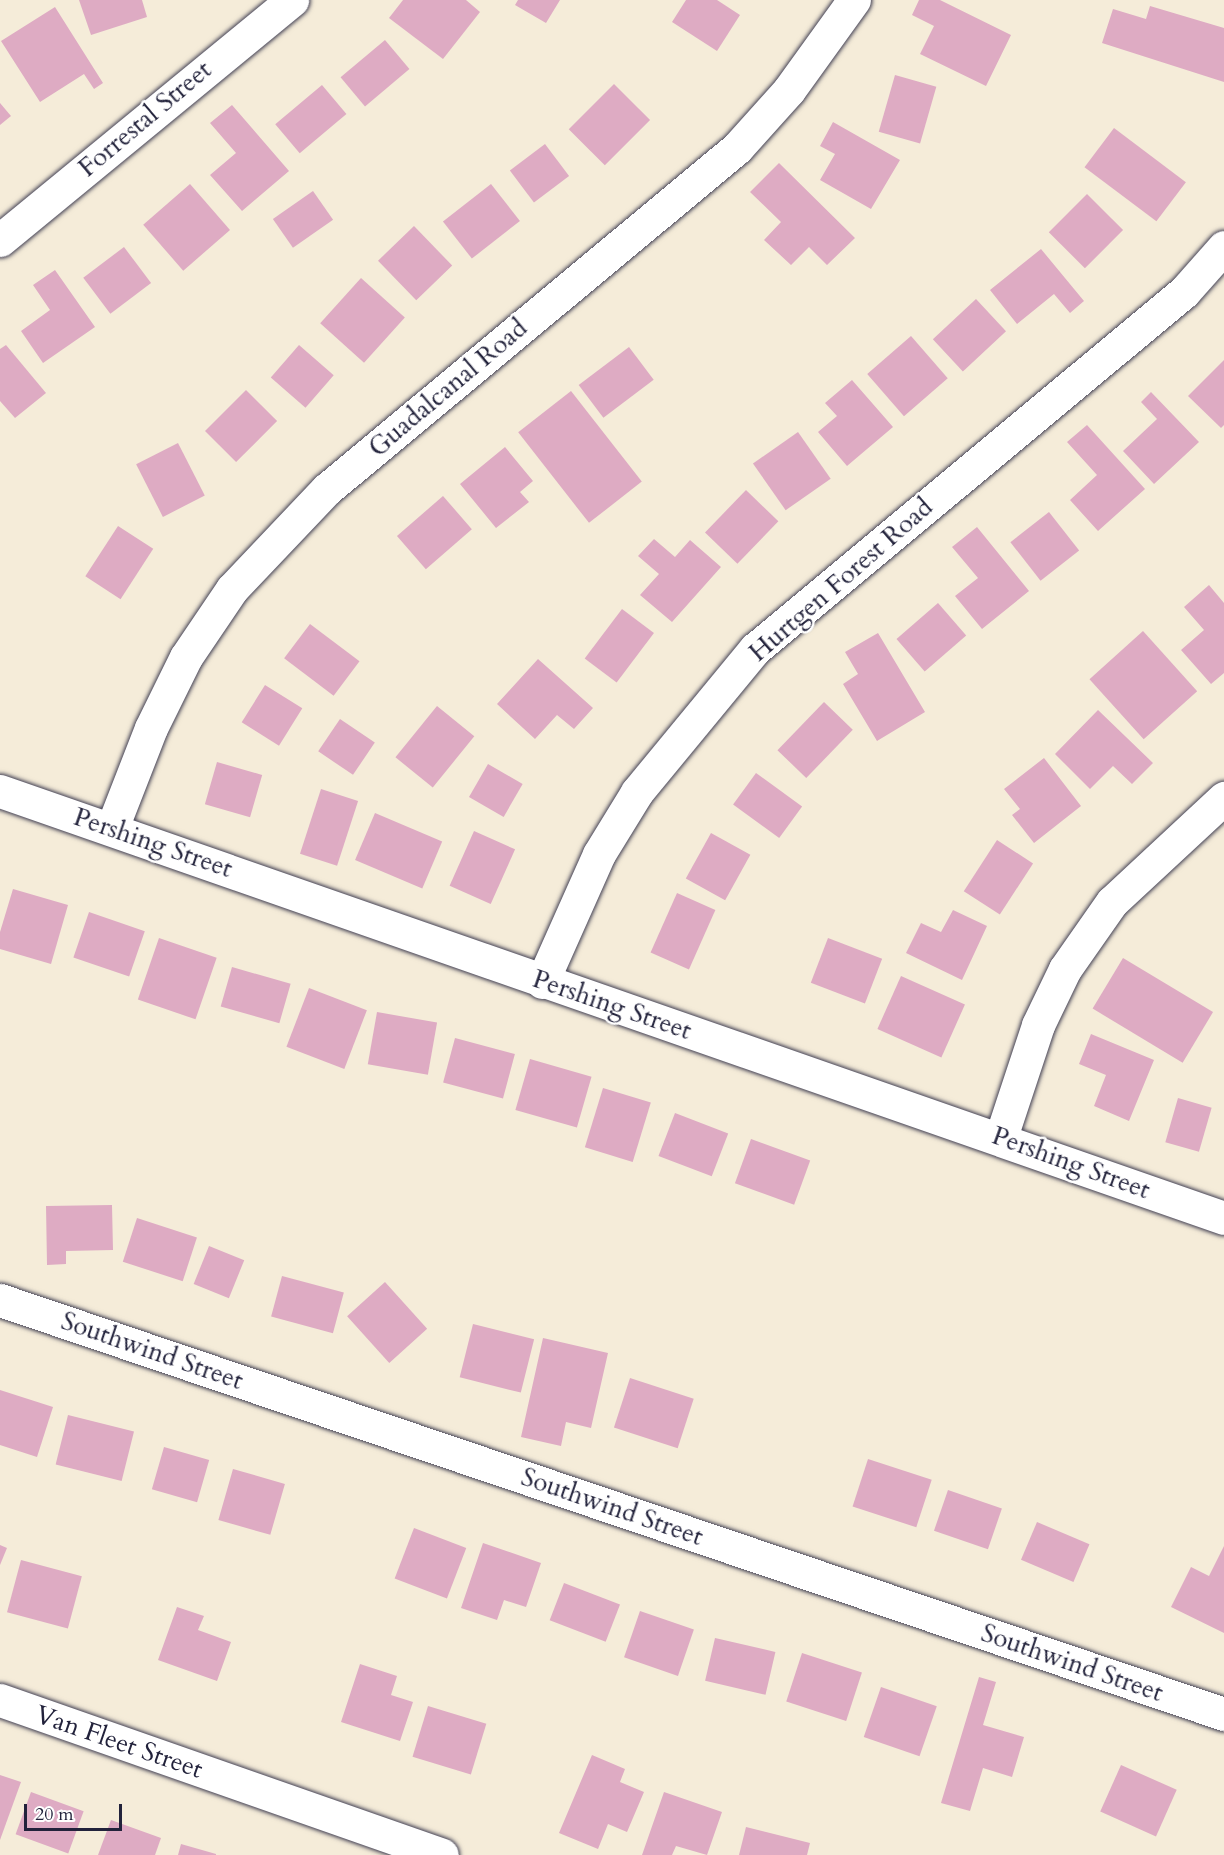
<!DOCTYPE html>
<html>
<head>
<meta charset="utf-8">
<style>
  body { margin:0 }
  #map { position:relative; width:1224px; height:1855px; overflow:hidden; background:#f5ecd9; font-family:Cardo,serif }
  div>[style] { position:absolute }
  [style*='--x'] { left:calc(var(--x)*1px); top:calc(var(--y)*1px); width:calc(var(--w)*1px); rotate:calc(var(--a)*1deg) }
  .building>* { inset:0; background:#deabc3; transform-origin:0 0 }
  .roads { filter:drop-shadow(0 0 2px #424053) drop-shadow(0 0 2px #424053) }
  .minor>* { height:33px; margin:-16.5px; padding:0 16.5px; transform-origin:16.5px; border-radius:16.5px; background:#fff }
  span { translate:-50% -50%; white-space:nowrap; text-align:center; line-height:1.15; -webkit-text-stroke:5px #fff; paint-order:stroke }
  .street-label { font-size:26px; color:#22223b }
  .scale { position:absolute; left:24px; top:1804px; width:98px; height:27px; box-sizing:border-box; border:3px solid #22223b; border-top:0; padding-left:8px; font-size:18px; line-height:21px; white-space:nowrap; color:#22223b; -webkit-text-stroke:4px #fff; paint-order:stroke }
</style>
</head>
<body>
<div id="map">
  <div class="building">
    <i style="clip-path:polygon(79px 0,142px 0,147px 17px,91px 35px)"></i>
    <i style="clip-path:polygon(403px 0,466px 0,480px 12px,443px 59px,389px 18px)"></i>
    <i style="clip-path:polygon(518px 0,560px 0,546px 23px,515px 5px)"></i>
    <i style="clip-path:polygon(686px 0,717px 0,740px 15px,717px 51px,672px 22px)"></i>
    <i style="clip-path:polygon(919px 0,940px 0,1011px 35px,986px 86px,920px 54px,934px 26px,912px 15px)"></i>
    <i style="clip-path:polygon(1150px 6px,1224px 28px,1224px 82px,1102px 43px,1113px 9px,1146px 19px)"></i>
    <i style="clip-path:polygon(55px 7px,103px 83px,94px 89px,84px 74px,40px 102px,1px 41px)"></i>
    <i style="left:385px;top:40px;width:38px;height:58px;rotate:50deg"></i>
    <i style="left:895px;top:75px;width:43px;height:59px;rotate:16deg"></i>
    <i style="left:614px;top:84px;width:51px;height:64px;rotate:45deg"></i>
    <i style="left:322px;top:85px;width:38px;height:61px;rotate:50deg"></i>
    <i style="clip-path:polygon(0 103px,11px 116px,0 125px)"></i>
    <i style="clip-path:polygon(232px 105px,289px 171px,242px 211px,210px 175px,236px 153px,210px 123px)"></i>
    <i style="clip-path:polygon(833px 122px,900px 160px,871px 209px,820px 180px,835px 154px,820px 146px)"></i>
    <i style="left:1114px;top:128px;width:90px;height:49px;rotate:37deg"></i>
    <i style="left:545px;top:144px;width:40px;height:44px;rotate:53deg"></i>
    <i style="clip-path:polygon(779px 163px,855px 238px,827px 265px,809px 247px,791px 265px,764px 240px,781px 222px,750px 192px)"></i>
    <i style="left:190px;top:184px;width:61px;height:62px;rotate:49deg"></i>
    <i style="left:491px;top:184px;width:47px;height:61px;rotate:52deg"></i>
    <i style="left:313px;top:191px;width:35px;height:49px;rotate:55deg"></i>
    <i style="left:1087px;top:194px;width:51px;height:54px;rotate:45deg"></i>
    <i style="left:414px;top:226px;width:55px;height:50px;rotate:46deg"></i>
    <i style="left:124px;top:247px;width:45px;height:51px;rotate:53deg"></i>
    <i style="clip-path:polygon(1041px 249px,1084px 301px,1070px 313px,1054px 294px,1017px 324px,990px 290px)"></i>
    <i style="clip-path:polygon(55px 270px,95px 327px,43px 363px,21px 331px,50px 310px,33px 285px)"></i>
    <i style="left:361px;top:278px;width:59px;height:61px;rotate:42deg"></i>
    <i style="left:976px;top:299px;width:44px;height:59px;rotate:47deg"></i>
    <i style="left:911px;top:336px;width:56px;height:58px;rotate:49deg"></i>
    <i style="clip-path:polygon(6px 345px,46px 393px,15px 418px,0 401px,0 349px)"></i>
    <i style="left:299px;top:345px;width:46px;height:43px;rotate:41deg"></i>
    <i style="left:629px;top:347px;width:41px;height:63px;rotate:53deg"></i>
    <i style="clip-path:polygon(1224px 360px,1224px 425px,1221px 428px,1188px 396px)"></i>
    <i style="clip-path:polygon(852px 380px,893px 427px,847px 466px,818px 432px,837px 416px,825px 403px)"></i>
    <i style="left:246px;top:390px;width:44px;height:58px;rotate:45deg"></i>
    <i style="left:571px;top:391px;width:115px;height:67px;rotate:52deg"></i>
    <i style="clip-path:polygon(1151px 392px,1199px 442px,1154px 484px,1123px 451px,1157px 419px,1141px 402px)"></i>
    <i style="clip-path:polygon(1087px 425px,1145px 489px,1098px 531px,1070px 500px,1097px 475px,1067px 442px)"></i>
    <i style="left:798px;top:432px;width:57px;height:55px;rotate:55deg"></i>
    <i style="left:178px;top:443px;width:59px;height:47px;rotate:63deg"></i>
    <i style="clip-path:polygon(505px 447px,533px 481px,520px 492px,529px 502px,496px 528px,460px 484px)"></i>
    <i style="left:746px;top:490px;width:45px;height:59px;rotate:44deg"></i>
    <i style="left:443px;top:496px;width:44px;height:61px;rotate:49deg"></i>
    <i style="left:1049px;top:512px;width:49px;height:49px;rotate:52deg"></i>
    <i style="left:118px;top:526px;width:42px;height:60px;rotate:33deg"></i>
    <i style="clip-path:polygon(977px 527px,1029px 591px,982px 629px,955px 596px,978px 578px,952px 547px)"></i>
    <i style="clip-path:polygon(654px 539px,675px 557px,690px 540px,721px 567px,672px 622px,640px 595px,659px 574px,638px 556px)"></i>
    <i style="clip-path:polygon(1209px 585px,1224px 603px,1224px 673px,1211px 684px,1181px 650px,1204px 630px,1184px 607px)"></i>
    <i style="left:938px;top:603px;width:43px;height:55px;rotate:49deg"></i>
    <i style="left:622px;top:609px;width:40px;height:62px;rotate:37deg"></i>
    <i style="left:310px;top:624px;width:62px;height:43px;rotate:37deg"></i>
    <i style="left:1143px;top:631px;width:81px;height:72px;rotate:48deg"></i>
    <i style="clip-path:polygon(878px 633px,925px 712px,877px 741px,843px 684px,858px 674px,845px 652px)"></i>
    <i style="clip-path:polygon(538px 659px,593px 708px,574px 729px,557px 715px,535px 739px,497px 704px)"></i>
    <i style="left:265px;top:685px;width:44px;height:44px;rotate:32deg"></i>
    <i style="left:824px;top:702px;width:40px;height:67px;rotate:44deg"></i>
    <i style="left:437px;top:706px;width:48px;height:66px;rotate:39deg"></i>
    <i style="clip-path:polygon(1098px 710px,1153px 763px,1132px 784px,1113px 766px,1090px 789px,1055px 754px)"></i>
    <i style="left:340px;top:719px;width:42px;height:39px;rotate:34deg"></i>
    <i style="clip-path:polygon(1044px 758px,1081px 806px,1034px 843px,1012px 815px,1020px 809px,1004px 789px)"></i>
    <i style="left:217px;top:762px;width:47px;height:44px;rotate:16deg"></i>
    <i style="left:488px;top:764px;width:40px;height:38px;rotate:30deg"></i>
    <i style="left:756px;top:773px;width:57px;height:39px;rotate:36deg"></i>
    <i style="left:321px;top:789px;width:39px;height:68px;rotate:18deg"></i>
    <i style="left:375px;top:813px;width:73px;height:51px;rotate:23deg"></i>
    <i style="left:474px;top:831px;width:45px;height:60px;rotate:24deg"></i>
    <i style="left:711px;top:833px;width:45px;height:52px;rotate:29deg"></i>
    <i style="left:997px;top:840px;width:43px;height:61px;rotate:33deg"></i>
    <i style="clip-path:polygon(13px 889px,68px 905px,51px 964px,0 949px,0 932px)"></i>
    <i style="left:677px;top:893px;width:42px;height:65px;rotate:24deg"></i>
    <i style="clip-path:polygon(953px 910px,987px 926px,962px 980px,906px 953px,921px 923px,941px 932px)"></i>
    <i style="left:89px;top:912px;width:59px;height:48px;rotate:19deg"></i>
    <i style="left:159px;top:938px;width:61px;height:65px;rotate:19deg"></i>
    <i style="left:828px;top:938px;width:58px;height:48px;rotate:21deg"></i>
    <i style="left:1123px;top:958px;width:105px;height:59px;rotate:31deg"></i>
    <i style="left:232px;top:967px;width:61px;height:41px;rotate:16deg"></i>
    <i style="left:901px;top:976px;width:70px;height:58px;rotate:24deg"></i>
    <i style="left:309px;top:988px;width:62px;height:63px;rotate:21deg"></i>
    <i style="left:377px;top:1012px;width:61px;height:53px;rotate:10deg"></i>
    <i style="clip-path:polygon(1091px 1034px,1154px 1060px,1129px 1121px,1094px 1106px,1106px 1075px,1079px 1064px)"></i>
    <i style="left:455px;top:1038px;width:62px;height:46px;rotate:15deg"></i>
    <i style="left:530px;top:1059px;width:64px;height:53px;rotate:16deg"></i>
    <i style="left:603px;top:1088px;width:50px;height:62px;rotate:17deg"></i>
    <i style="left:1178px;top:1098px;width:35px;height:46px;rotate:16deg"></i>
    <i style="left:675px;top:1113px;width:57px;height:46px;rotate:21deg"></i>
    <i style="left:751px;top:1139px;width:63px;height:47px;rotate:20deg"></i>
    <i style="clip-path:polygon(112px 1205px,113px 1250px,66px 1251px,66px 1264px,47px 1265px,46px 1206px)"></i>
    <i style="left:137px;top:1218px;width:63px;height:46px;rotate:18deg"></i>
    <i style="left:209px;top:1246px;width:38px;height:41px;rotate:22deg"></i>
    <i style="left:282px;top:1276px;width:64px;height:42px;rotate:15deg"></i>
    <i style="left:385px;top:1282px;width:63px;height:51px;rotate:48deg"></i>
    <i style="left:473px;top:1324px;width:63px;height:55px;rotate:14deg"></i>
    <i style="clip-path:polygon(543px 1338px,608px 1353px,591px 1428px,566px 1422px,561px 1446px,521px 1437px)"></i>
    <i style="left:630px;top:1378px;width:67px;height:52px;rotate:18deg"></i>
    <i style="clip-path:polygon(0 1390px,53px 1407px,37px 1457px,0 1445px)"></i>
    <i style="left:68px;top:1415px;width:68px;height:51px;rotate:14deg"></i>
    <i style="left:164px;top:1447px;width:47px;height:44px;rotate:16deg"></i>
    <i style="left:868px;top:1459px;width:67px;height:50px;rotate:18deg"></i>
    <i style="left:233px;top:1469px;width:54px;height:53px;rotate:16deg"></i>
    <i style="left:948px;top:1490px;width:57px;height:43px;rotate:19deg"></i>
    <i style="left:1037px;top:1522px;width:57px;height:41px;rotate:23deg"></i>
    <i style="left:414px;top:1528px;width:56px;height:54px;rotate:21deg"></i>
    <i style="clip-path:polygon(483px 1543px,541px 1563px,526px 1607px,504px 1600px,497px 1620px,461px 1608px)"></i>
    <i style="clip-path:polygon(0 1545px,7px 1548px,0 1565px)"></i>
    <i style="clip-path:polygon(1224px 1546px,1224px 1633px,1171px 1607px,1191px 1567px,1209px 1576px)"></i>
    <i style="left:21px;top:1560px;width:63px;height:54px;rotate:15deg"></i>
    <i style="left:564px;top:1583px;width:60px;height:40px;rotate:21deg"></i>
    <i style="clip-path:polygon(177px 1607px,204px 1616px,198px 1630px,231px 1642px,217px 1681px,158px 1660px)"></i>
    <i style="left:640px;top:1611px;width:57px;height:49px;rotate:19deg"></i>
    <i style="left:715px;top:1638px;width:62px;height:44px;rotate:13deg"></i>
    <i style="left:802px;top:1653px;width:63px;height:51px;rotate:18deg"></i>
    <i style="clip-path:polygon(360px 1664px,397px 1676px,391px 1695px,413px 1702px,400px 1741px,341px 1722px)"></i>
    <i style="clip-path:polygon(979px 1677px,996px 1682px,983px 1725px,1024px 1737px,1012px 1777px,983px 1768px,970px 1811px,941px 1803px)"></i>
    <i style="left:881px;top:1687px;width:59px;height:53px;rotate:19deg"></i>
    <i style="left:428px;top:1706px;width:61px;height:53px;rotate:17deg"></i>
    <i style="clip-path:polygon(592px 1755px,625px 1769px,620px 1782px,644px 1792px,627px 1832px,608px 1824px,598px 1849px,559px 1833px)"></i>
    <i style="left:1121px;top:1765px;width:61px;height:51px;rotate:24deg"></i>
    <i style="clip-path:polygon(0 1775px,21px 1782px,0 1840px)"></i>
    <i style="left:31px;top:1792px;width:56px;height:45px;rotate:20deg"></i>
    <i style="clip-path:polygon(664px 1792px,722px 1812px,707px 1855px,676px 1846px,672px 1855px,642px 1855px)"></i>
    <i style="clip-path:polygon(111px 1820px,161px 1838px,155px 1855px,98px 1855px)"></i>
    <i style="clip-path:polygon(746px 1827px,810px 1843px,807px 1855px,739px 1855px)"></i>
    <i style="clip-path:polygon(181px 1844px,216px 1854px,216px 1855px,178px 1855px)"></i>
  </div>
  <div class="roads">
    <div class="minor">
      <i style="--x:0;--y:240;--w:378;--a:-39.4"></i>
      <i style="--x:0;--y:791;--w:1296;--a:19.23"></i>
      <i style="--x:112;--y:828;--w:107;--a:-68.7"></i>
      <i style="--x:151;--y:728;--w:79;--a:-63.8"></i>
      <i style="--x:186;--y:657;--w:82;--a:-55.9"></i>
      <i style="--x:232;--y:589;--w:138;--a:-46.5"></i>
      <i style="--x:327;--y:489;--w:533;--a:-39.75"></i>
      <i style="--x:737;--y:148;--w:78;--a:-48.1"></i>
      <i style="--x:789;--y:90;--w:111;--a:-54.2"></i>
      <i style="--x:542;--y:982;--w:140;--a:-66"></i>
      <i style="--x:599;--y:854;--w:73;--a:-58.5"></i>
      <i style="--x:637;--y:792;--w:185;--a:-50.5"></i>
      <i style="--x:755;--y:649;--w:558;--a:-39.77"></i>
      <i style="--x:1184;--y:292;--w:60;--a:-48.4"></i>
      <i style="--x:1001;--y:1137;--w:118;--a:-71.7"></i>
      <i style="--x:1038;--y:1025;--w:62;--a:-64.3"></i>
      <i style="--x:1065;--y:969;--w:82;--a:-55"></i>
      <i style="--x:1112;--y:902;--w:153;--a:-42.9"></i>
      <i style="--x:0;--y:1300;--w:1292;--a:18.69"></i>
      <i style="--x:0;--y:1700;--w:468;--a:19.3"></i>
    </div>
  </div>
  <div class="street-label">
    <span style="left:145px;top:119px;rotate:-40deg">Forrestal Street</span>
    <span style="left:448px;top:388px;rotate:-40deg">Guadalcanal Road</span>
    <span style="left:841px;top:580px;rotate:-41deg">Hurtgen Forest Road</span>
    <span style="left:153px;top:843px;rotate:19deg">Pershing Street</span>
    <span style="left:612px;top:1005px;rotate:19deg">Pershing Street</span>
    <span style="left:1071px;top:1163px;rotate:20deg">Pershing Street</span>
    <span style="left:152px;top:1351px;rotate:19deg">Southwind Street</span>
    <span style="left:612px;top:1507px;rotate:19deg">Southwind Street</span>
    <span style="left:1072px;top:1663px;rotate:19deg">Southwind Street</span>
    <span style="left:119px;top:1742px;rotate:19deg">Van Fleet Street</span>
  </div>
  <div class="scale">20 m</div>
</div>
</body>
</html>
